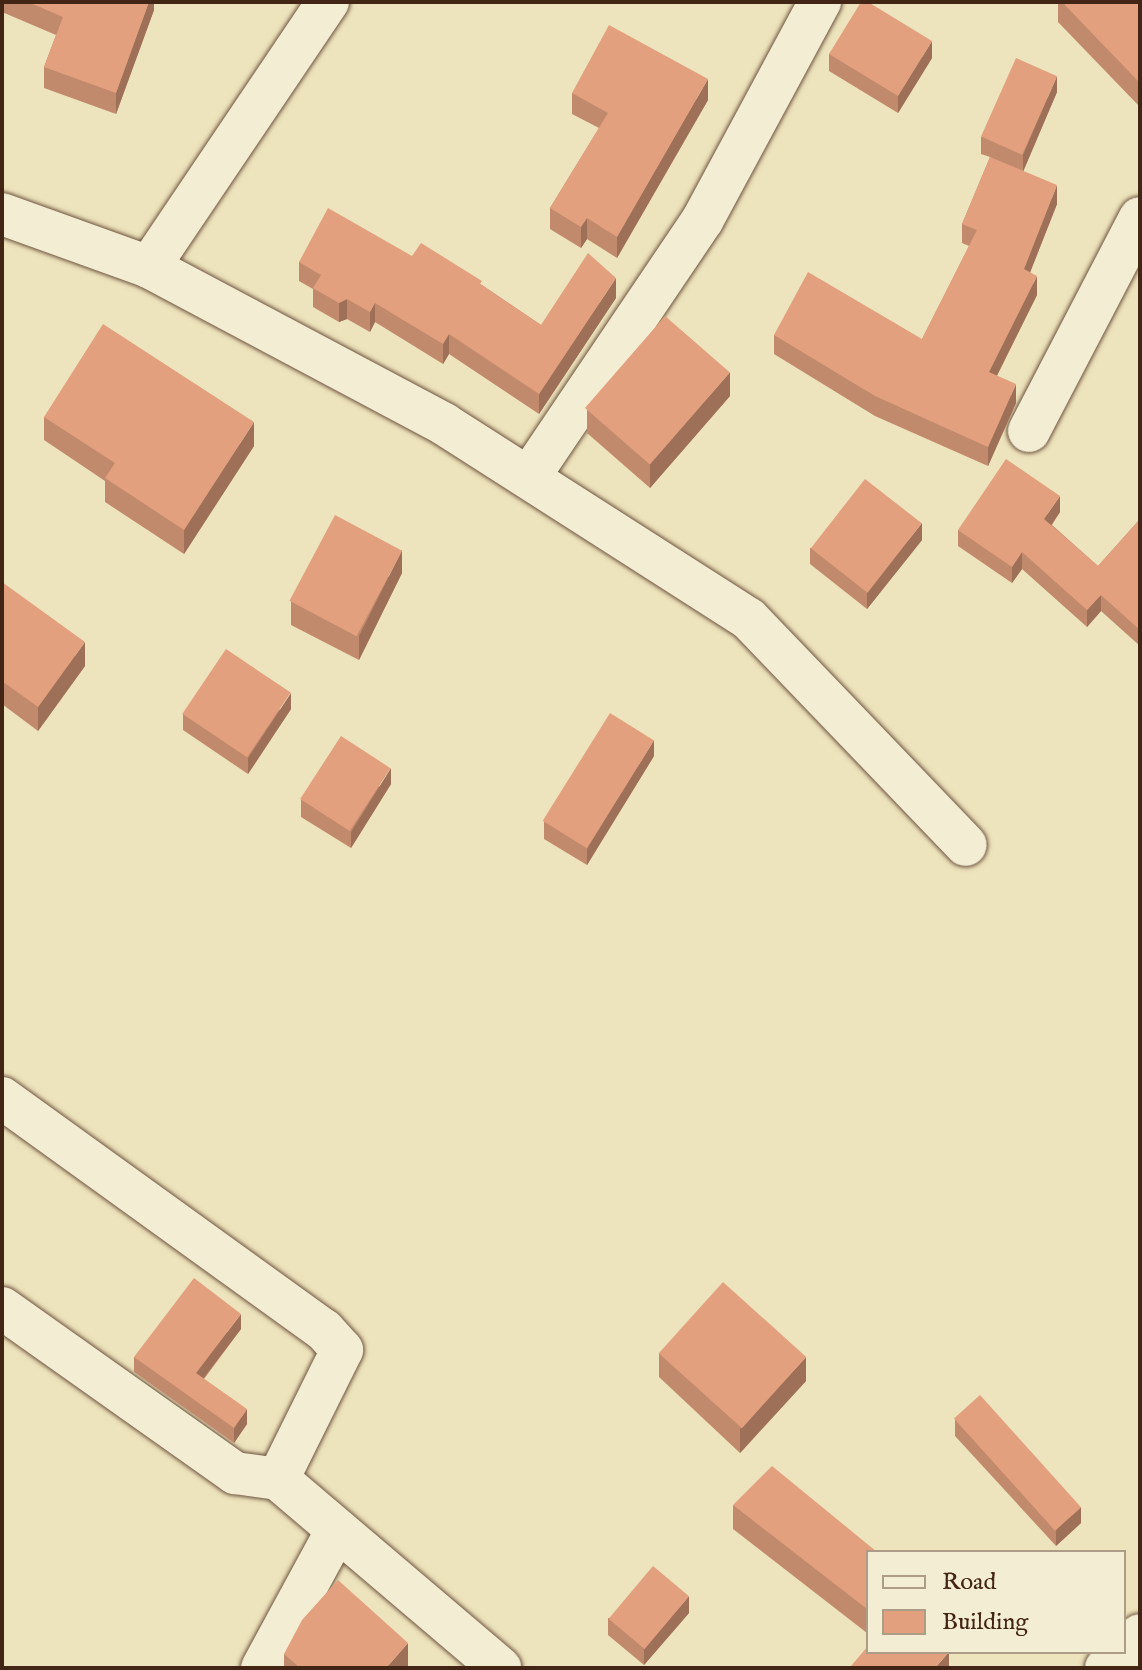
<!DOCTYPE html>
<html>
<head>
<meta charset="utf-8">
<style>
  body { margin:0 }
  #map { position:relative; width:1142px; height:1670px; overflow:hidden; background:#ede3bc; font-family:"IM FELL English",serif }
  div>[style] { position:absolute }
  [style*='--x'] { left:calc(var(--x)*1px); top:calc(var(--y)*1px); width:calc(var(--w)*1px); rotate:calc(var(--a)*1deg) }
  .roads { filter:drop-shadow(0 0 2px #6e543f) drop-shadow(0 0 2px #6e543f) }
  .street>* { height:42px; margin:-21px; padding:0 21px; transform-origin:21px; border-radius:21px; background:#f3edd3 }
  .wall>* { inset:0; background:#c28a6c }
  .shaded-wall>* { inset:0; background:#9e7058; transform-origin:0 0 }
  .building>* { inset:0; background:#e2a07e; transform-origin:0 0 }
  span { translate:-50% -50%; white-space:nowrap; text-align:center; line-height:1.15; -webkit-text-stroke:6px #f3edd3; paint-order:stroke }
  .frame { position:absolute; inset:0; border:4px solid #432515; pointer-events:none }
  .legend { position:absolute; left:866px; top:1550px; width:260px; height:104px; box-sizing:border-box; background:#f3edd3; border:2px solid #ad9d87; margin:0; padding:10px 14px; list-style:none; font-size:24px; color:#432515 }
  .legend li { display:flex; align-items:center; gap:16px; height:40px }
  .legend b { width:40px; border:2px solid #ad9d87 }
</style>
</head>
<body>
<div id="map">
  <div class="roads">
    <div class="street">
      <i style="--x:2;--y:214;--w:156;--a:19.8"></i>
      <i style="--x:149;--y:267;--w:334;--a:28"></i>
      <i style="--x:444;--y:424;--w:362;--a:32.6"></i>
      <i style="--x:749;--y:619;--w:313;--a:46.2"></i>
      <i style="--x:149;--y:267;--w:320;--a:-56"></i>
      <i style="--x:1029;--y:431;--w:240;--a:-62.5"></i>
      <i style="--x:529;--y:477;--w:311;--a:-56"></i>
      <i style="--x:703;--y:219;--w:247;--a:-61.7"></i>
      <i style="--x:2;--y:1098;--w:397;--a:35.8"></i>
      <i style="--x:324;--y:1330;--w:27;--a:48"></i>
      <i style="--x:342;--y:1350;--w:144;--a:116.4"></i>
      <i style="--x:278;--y:1479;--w:292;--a:40.4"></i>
      <i style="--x:2;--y:1308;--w:286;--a:35.3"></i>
      <i style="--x:235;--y:1473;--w:43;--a:7.9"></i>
      <i style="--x:262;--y:1668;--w:157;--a:-61.5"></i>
      <i style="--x:1106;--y:1668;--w:47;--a:-44.1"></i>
    </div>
  </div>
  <div class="wall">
    <i style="clip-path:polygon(2px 2px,154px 2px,154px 10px,116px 114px,44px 88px,44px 67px,56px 35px,2px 12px)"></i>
    <i style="clip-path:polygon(1058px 2px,1140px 2px,1139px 106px,1058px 22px)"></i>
    <i style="clip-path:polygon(829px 54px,932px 58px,898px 113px,829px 71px)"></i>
    <i style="clip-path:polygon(1057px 92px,1023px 171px,1057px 204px,1030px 272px,1037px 295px,997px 376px,1016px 403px,988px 466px,875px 416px,774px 354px,774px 335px,922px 339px,969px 246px,962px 243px,962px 224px,990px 157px,981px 154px,981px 137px)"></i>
    <i style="clip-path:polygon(572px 93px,708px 100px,617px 258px,587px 239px,581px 248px,550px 229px,550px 208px,599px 128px,572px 114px)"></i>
    <i style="clip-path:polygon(412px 256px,482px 285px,541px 325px,616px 298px,539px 414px,449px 354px,443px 364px,375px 322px,370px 332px,347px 319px,339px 322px,313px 307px,313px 289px,299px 281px,299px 262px)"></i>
    <i style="clip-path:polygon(1140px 353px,1140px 377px,1138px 375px,1138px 355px)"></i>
    <i style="clip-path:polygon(730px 396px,650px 488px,587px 433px,587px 410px)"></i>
    <i style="clip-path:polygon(44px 417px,254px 446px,184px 554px,105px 502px,105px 481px,44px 440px)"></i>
    <i style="clip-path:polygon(1060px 512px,1052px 525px,1098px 566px,1140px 519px,1140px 646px,1101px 611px,1087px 627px,1022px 569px,1012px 583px,958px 546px,958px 530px)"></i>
    <i style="clip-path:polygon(922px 540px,867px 609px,810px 564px,810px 548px)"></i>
    <i style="clip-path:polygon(402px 573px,359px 660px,291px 625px,291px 601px)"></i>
    <i style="clip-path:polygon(2px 582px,85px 666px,38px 731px,2px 704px)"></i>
    <i style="clip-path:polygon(291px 709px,248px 774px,183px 730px,183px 714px)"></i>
    <i style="clip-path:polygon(654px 756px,587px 865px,544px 839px,544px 822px)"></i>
    <i style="clip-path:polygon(391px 784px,351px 848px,301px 817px,301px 800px)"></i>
    <i style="clip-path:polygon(241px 1329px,204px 1379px,247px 1424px,234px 1443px,134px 1372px,134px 1357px)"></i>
    <i style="clip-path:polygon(659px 1353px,806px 1381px,740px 1453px,659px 1377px)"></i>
    <i style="clip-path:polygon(955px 1419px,1081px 1523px,1056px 1546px,955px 1436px)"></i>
    <i style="clip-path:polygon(733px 1505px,877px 1552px,867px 1633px,733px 1529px)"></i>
    <i style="clip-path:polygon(689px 1613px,644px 1665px,608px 1635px,608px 1618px)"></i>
    <i style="clip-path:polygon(284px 1654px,408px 1667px,407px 1668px,284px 1668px)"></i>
  </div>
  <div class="shaded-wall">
    <i style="clip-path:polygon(149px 2px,154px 2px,154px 10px,116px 114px,116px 93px)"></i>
    <i style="clip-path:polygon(932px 41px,932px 58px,898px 113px,898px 96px)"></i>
    <i style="clip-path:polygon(1057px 76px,1057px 92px,1023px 172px,1023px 155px)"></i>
    <i style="clip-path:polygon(708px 79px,708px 100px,617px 258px,617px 237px)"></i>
    <i style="clip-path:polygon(1057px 185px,1057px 204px,1024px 288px,1024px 269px)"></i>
    <i style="clip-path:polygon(587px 218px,587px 239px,581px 248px,581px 227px)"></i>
    <i style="clip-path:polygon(1037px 276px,1037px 295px,989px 391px,989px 372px)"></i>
    <i style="clip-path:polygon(616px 278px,616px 298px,539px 414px,539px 394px)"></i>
    <i style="clip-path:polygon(347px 299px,347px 319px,339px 322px,339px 303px)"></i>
    <i style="clip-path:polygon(375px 303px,375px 322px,370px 332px,370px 312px)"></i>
    <i style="clip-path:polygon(449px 334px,449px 354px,443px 364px,443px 344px)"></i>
    <i style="clip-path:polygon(730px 372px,730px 396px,650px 488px,650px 464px)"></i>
    <i style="clip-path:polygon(1016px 384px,1016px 403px,988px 466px,988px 447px)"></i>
    <i style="clip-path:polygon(254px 422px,254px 446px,184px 554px,184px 530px)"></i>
    <i style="clip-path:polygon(1060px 496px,1060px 512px,1044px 535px,1044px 519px)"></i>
    <i style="clip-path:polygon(922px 523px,922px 540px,867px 609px,867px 592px)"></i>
    <i style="clip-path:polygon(402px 550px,402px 573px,359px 660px,359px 636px)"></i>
    <i style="clip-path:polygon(1022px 552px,1022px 569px,1012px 583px,1012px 567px)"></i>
    <i style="clip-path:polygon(1101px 595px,1101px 611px,1087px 627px,1087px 610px)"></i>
    <i style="clip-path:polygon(85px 642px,85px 666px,38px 731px,38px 707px)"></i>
    <i style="clip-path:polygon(291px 693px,291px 709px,248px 774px,248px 758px)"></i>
    <i style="clip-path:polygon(654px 740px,654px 756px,587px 865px,587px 849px)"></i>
    <i style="clip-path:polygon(391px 768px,391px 784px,351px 848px,351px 832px)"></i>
    <i style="clip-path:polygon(241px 1314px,241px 1329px,196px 1388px,196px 1373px)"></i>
    <i style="clip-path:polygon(806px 1357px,806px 1381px,740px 1453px,740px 1429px)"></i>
    <i style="clip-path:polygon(247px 1409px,247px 1424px,234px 1443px,234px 1428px)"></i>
    <i style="clip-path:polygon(1081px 1507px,1081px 1523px,1056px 1546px,1056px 1530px)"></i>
    <i style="clip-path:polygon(689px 1596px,689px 1613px,644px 1665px,644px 1649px)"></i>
    <i style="left:868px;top:1608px;width:23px;height:1px;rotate:90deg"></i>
    <i style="clip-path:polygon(408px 1643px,408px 1667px,407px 1668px,386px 1668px)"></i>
    <i style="clip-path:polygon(949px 1652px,949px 1668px,935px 1668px)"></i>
  </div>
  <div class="building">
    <i style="clip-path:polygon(28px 2px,149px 2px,116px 93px,44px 67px,63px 17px)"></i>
    <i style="clip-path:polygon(861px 2px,868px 2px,932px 41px,898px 96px,829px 54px)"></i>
    <i style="clip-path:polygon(1062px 2px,1140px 2px,1140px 82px,1139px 82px)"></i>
    <i style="clip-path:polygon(609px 25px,708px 79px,617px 237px,587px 218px,581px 227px,550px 208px,608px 113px,572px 93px)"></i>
    <i style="left:1016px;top:58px;width:45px;height:86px;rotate:24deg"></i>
    <i style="clip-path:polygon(990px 157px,1057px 185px,1024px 269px,1037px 276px,989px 372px,1016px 384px,988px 447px,875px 396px,774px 335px,808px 272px,922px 339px,977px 230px,962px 224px)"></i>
    <i style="clip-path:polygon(328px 208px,412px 256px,421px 243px,482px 281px,480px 284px,541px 325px,588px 253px,616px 278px,539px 394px,449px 334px,443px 344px,375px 303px,370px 312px,347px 299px,339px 303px,313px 288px,321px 275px,299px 262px)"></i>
    <i style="left:665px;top:316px;width:86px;height:122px;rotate:41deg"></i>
    <i style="clip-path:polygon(103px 324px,254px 422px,184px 530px,105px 478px,115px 463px,44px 417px)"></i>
    <i style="clip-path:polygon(1006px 459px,1060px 496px,1044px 519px,1098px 566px,1140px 519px,1140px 630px,1101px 595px,1087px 610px,1022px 552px,1012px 567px,958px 530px)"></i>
    <i style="left:865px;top:479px;width:72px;height:88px;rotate:38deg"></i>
    <i style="left:335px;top:515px;width:76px;height:97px;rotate:28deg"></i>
    <i style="clip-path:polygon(2px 582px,85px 642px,38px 707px,2px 681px)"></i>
    <i style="left:226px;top:649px;width:78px;height:78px;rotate:34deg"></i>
    <i style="left:610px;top:713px;width:52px;height:127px;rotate:32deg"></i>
    <i style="left:341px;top:736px;width:59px;height:75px;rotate:33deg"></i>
    <i style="clip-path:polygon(194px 1278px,241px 1314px,196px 1373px,247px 1409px,234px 1428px,134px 1357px)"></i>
    <i style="left:723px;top:1282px;width:112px;height:96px;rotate:42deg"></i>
    <i style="left:980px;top:1395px;width:151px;height:35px;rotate:48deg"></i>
    <i style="clip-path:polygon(772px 1466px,877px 1552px,868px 1552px,868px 1608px,867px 1609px,733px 1505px)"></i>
    <i style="left:653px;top:1566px;width:47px;height:69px;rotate:40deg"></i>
    <i style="clip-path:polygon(338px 1580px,408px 1643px,386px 1668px,300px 1668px,284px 1654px,302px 1620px)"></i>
    <i style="clip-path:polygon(868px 1646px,868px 1652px,949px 1652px,935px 1668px,853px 1668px,851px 1666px)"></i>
  </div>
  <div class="frame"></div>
  <ul class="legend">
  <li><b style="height:10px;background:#f3edd3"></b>Road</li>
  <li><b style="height:22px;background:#e2a07e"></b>Building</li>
  </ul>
</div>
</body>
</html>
